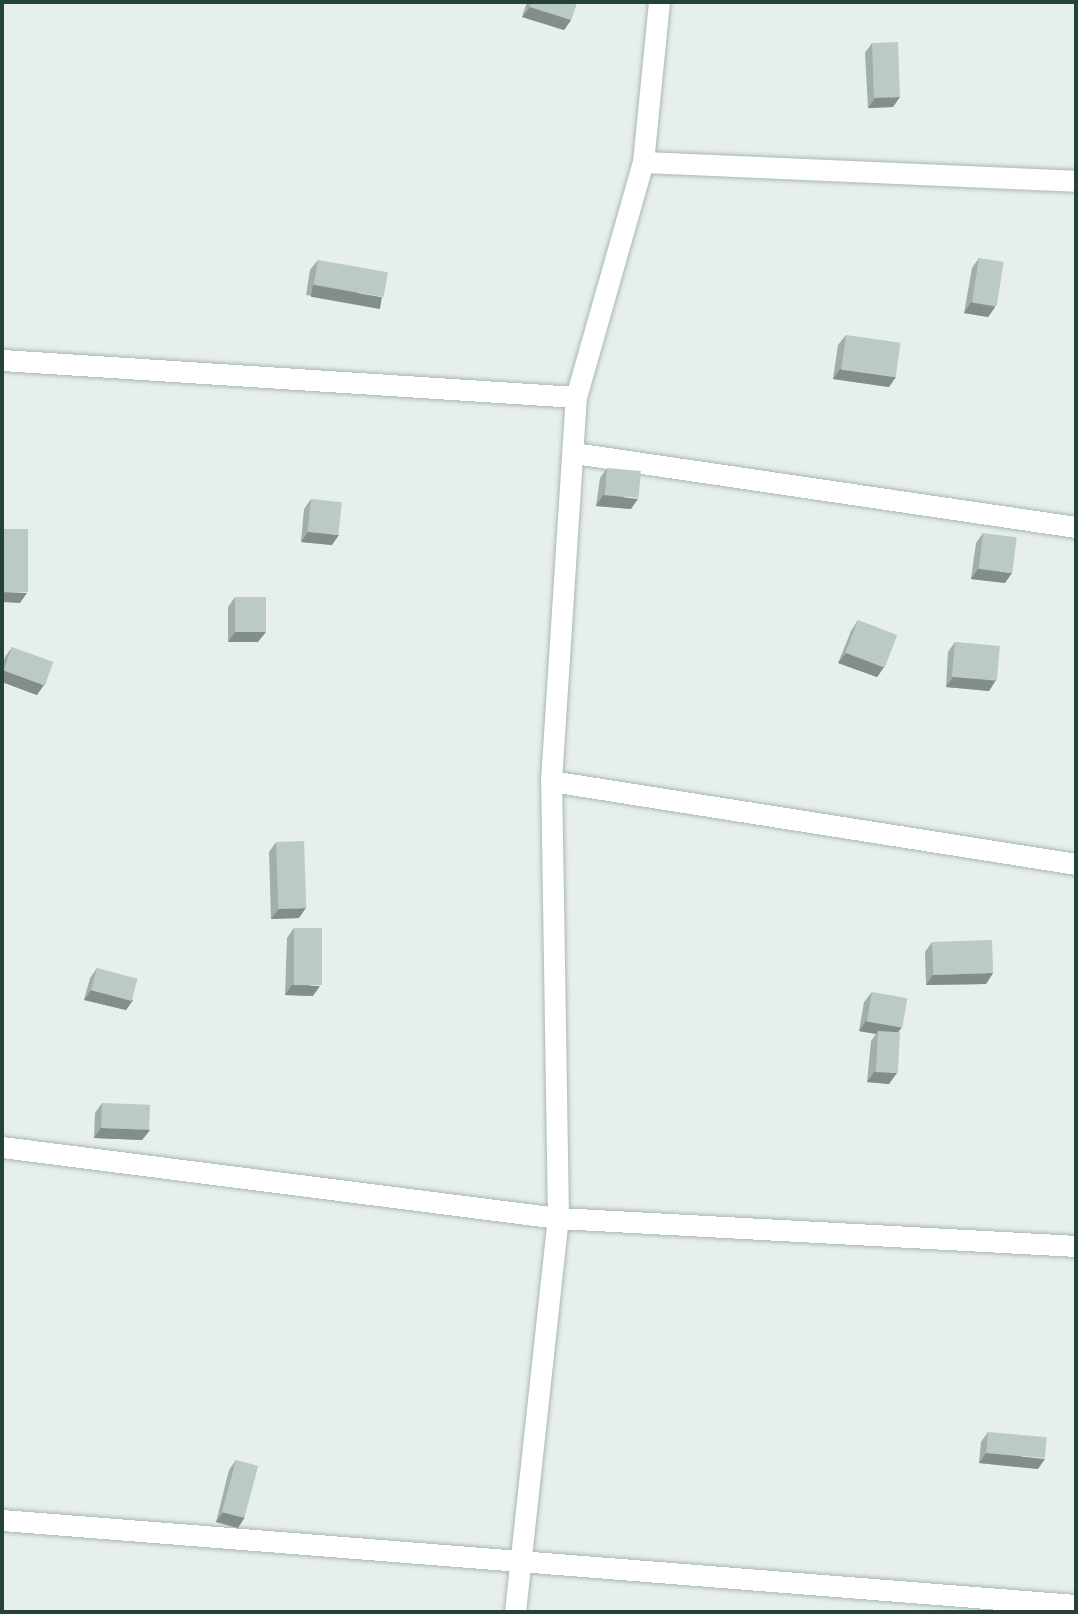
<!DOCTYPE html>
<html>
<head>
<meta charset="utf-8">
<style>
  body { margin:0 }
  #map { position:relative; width:1078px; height:1614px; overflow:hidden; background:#e6efeb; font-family:Commissioner,sans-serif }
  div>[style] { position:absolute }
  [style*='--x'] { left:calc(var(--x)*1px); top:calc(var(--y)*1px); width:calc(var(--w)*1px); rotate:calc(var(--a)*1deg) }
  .roads { filter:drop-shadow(0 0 2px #a8b8b2) drop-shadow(0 0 2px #a8b8b2) }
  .street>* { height:21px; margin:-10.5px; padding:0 10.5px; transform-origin:10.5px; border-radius:10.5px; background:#fff }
  .wall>* { inset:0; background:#a1aea9 }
  .shaded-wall>* { inset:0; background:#838d89; transform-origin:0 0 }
  .building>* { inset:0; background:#bbcac4; transform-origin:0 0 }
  span { translate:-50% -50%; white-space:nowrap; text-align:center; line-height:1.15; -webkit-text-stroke:5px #f7fbf9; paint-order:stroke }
  .frame { position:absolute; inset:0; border:4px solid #24423a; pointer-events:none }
</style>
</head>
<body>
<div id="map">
  <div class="roads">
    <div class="street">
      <i style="--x:643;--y:162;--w:433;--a:2.5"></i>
      <i style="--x:2;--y:360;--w:575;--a:3.69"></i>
      <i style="--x:574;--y:453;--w:507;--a:8.39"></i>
      <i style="--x:551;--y:781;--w:532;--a:8.98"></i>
      <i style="--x:2;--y:1147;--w:561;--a:7.28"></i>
      <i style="--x:558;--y:1218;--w:519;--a:3.09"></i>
      <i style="--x:2;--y:1520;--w:1077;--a:4.53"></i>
      <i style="--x:515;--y:1612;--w:396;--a:-83.8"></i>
      <i style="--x:558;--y:1218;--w:437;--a:-90.9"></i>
      <i style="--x:551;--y:781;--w:385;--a:-86.3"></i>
      <i style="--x:576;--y:397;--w:244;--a:-74.1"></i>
      <i style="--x:643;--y:162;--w:161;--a:-84.3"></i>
    </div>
  </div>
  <div class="wall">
    <i style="clip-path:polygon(527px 2px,577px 2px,571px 20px,564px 30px,522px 17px)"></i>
    <i style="clip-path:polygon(872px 43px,893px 107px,868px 108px,865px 53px)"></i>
    <i style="clip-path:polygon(979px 258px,995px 307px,988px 317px,964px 313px,972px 268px)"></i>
    <i style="clip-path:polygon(318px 260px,375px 307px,306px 295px,310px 270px)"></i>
    <i style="clip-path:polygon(846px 335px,889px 387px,833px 379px,838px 345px)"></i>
    <i style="clip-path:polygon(607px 468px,631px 509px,596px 506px,600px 478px)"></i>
    <i style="clip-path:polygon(311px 499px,332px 545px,301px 542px,304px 509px)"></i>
    <i style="clip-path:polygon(983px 533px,1005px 583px,971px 579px,976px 543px)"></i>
    <i style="clip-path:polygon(235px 597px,258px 642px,228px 642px,228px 607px)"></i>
    <i style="clip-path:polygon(858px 620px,884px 667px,877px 677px,838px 663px,851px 631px)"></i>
    <i style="clip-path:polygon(955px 642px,996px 680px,989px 691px,946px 687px,948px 652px)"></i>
    <i style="clip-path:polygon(12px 647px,37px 695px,2px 682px,2px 665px,5px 657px)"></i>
    <i style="clip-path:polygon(276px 842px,299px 918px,271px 919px,269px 852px)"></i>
    <i style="clip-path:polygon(294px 928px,313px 996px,285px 995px,287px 938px)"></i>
    <i style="clip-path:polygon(932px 942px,993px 973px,986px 984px,926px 985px,925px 952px)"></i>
    <i style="clip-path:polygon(97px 968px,133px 1000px,126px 1010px,84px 1000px,90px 978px)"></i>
    <i style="clip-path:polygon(872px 992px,898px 1032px,889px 1084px,867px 1082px,871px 1041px,876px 1034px,859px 1031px,864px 1002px)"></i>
    <i style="clip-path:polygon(102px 1103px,150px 1130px,142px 1140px,94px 1138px,95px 1113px)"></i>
    <i style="clip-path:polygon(988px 1432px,1038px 1469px,979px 1463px,981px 1442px)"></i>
    <i style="clip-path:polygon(236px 1460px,238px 1528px,216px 1522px,229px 1470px)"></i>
  </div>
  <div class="shaded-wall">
    <i style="clip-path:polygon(530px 7px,571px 20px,564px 30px,522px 17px)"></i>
    <i style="clip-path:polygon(900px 97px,893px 107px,868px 108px,875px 98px)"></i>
    <i style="left:313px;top:285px;width:70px;height:12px;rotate:10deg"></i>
    <i style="clip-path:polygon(971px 302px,995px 307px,988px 317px,964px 313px)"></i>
    <i style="clip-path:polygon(840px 369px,896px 377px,889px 387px,833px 379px)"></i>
    <i style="clip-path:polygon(603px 495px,638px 499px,631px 509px,596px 506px)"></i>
    <i style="clip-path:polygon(308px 532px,339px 535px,332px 545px,301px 542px)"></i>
    <i style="clip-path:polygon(978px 569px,1012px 573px,1005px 583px,971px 579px)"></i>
    <i style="clip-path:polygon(2px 592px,27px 593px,20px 603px,2px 602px)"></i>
    <i style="clip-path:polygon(235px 632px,266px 632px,258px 642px,228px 642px)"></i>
    <i style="clip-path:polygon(846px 653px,884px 667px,877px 677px,838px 663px)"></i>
    <i style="clip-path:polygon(3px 670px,44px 685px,37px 695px,2px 682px,2px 672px)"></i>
    <i style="clip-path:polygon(953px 677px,996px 680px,989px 691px,946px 687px)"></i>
    <i style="clip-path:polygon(306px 908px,299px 918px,271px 919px,279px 909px)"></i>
    <i style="clip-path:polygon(993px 973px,986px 984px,926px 985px,933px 975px)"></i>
    <i style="clip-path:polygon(292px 985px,320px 986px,313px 996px,285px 995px)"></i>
    <i style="clip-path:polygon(91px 990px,133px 1000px,126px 1010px,84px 1000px)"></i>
    <i style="clip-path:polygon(866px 1021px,902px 1027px,895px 1037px,878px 1031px,876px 1034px,859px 1031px)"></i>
    <i style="clip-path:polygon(874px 1072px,897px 1073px,889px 1084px,867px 1082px)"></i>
    <i style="clip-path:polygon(101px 1128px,150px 1130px,142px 1140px,94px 1138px)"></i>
    <i style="clip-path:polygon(986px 1453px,1045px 1459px,1038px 1469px,979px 1463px)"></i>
    <i style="clip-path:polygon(223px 1512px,245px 1517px,238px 1528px,216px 1522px)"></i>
  </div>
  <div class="building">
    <i style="clip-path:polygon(531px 2px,577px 2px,571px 20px,530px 7px)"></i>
    <i style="left:898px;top:42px;width:55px;height:26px;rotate:88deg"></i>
    <i style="left:979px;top:258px;width:25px;height:45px;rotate:9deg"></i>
    <i style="left:318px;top:260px;width:71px;height:25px;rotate:10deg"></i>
    <i style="left:846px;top:335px;width:55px;height:35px;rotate:8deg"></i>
    <i style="left:607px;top:468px;width:34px;height:27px;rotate:5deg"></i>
    <i style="left:311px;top:499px;width:31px;height:33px;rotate:6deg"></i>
    <i style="left:2px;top:529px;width:26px;height:63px"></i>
    <i style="left:983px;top:533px;width:34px;height:36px;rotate:7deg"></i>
    <i style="left:235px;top:597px;width:31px;height:35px"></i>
    <i style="left:858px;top:620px;width:42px;height:35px;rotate:21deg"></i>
    <i style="left:955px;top:642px;width:45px;height:35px;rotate:5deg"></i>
    <i style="left:12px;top:647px;width:44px;height:25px;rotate:20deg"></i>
    <i style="left:304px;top:841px;width:67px;height:28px;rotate:88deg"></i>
    <i style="left:294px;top:928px;width:28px;height:57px"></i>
    <i style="left:992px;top:940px;width:33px;height:60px;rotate:88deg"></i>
    <i style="left:97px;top:968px;width:42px;height:23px;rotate:15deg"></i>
    <i style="left:872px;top:992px;width:36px;height:30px;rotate:10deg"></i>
    <i style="left:878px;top:1031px;width:22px;height:41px;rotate:3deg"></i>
    <i style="left:102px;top:1103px;width:48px;height:25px;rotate:2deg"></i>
    <i style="left:988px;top:1432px;width:59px;height:21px;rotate:5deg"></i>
    <i style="left:236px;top:1460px;width:23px;height:54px;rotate:15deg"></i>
  </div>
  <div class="frame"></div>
</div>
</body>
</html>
